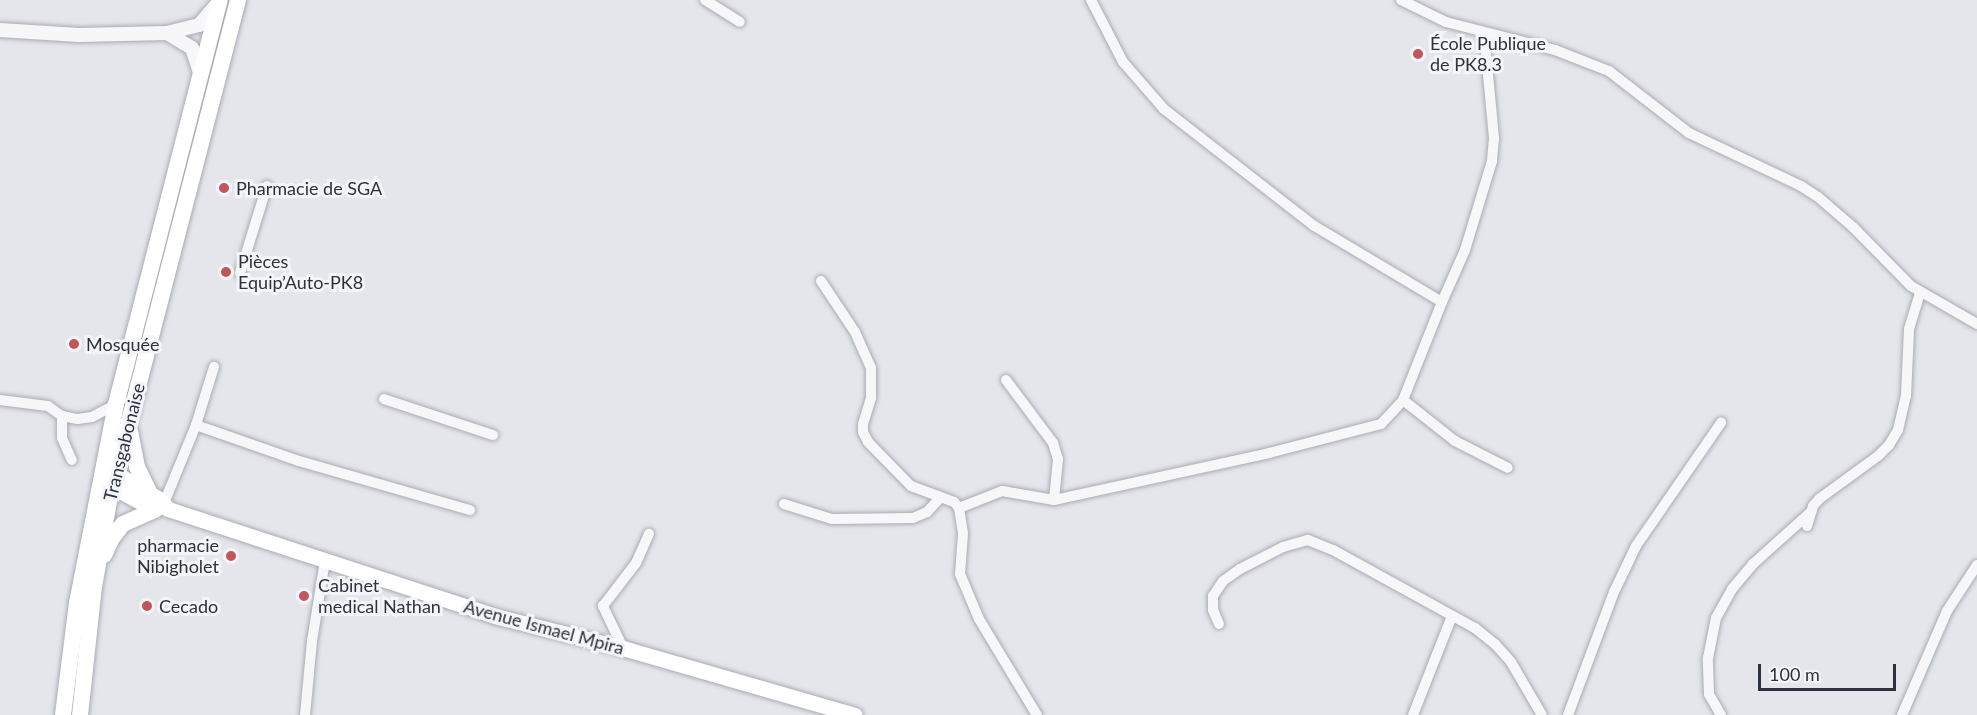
<!DOCTYPE html>
<html>
<head>
<meta charset="utf-8">
<style>
  body { margin:0 }
  #map { position:relative; width:1977px; height:715px; overflow:hidden; background:#e4e6eb; font-family:Lato,sans-serif }
  div>[style] { position:absolute }
  [style*='--x'] { left:calc(var(--x)*1px); top:calc(var(--y)*1px); width:calc(var(--w)*1px); rotate:calc(var(--a)*1deg) }
  .roads { filter:drop-shadow(0 0 2px #a9acb5) drop-shadow(0 0 2px #a9acb5) }
  .minor>* { height:10px; margin:-5px; padding:0 5px; transform-origin:5px; border-radius:5px; background:#f7f7f9 }
  .tertiary>* { height:14px; margin:-7px; padding:0 7px; transform-origin:7px; border-radius:7px; background:#f7f7f9 }
  .secondary>* { height:15px; margin:-7.5px; padding:0 7.5px; transform-origin:7.5px; border-radius:7.5px; background:#fff }
  .trunk>* { height:16px; margin:-8px; padding:0 8px; transform-origin:8px; border-radius:8px; background:#fff }
  .dots>* { width:16px; height:16px; translate:-50% -50%; box-sizing:border-box; border:3px solid #f4f5f8; border-radius:50% }
  span { translate:-50% -50%; white-space:nowrap; text-align:center; line-height:1.15; -webkit-text-stroke:6px #f4f5f8; paint-order:stroke }
  .poi-label { font-size:18px; color:#2d3241 }
  .left { translate:0 -50%; text-align:left }
  .right { translate:-100% -50%; text-align:right }
  .street-label { font-size:18px; color:#2d3241 }
  .scale { position:absolute; left:1758px; top:664px; width:138px; height:27px; box-sizing:border-box; border:3px solid #2d3241; border-top:0; padding-left:8px; font-size:18px; line-height:21px; white-space:nowrap; color:#2d3241; -webkit-text-stroke:4px #f4f5f8; paint-order:stroke }
</style>
</head>
<body>
<div id="map">
  <div class="roads">
    <div class="minor">
      <i style="--x:705;--y:0;--w:41;--a:32.2"></i>
      <i style="--x:1401;--y:0;--w:50;--a:26.1"></i>
      <i style="--x:1446;--y:22;--w:113;--a:14.4"></i>
      <i style="--x:1555;--y:50;--w:58;--a:21.3"></i>
      <i style="--x:1609;--y:71;--w:101;--a:37.8"></i>
      <i style="--x:1689;--y:133;--w:124;--a:25.3"></i>
      <i style="--x:1801;--y:186;--w:20;--a:33"></i>
      <i style="--x:1818;--y:197;--w:46;--a:40.6"></i>
      <i style="--x:1853;--y:227;--w:83;--a:45.5"></i>
      <i style="--x:1911;--y:286;--w:76;--a:29.9"></i>
      <i style="--x:240;--y:273;--w:91;--a:-72.8"></i>
      <i style="--x:821;--y:281;--w:61;--a:56.3"></i>
      <i style="--x:855;--y:332;--w:39;--a:66"></i>
      <i style="--x:871;--y:368;--w:30;--a:90"></i>
      <i style="--x:871;--y:398;--w:27;--a:107"></i>
      <i style="--x:863;--y:424;--w:8;--a:90"></i>
      <i style="--x:863;--y:432;--w:11;--a:63"></i>
      <i style="--x:868;--y:442;--w:62;--a:45.7"></i>
      <i style="--x:911;--y:486;--w:46;--a:20.4"></i>
      <i style="--x:954;--y:502;--w:8;--a:50"></i>
      <i style="--x:959;--y:508;--w:26;--a:81"></i>
      <i style="--x:963;--y:534;--w:40;--a:94.3"></i>
      <i style="--x:960;--y:574;--w:49;--a:67.1"></i>
      <i style="--x:979;--y:619;--w:112;--a:58.9"></i>
      <i style="--x:1442;--y:302;--w:57;--a:-66.1"></i>
      <i style="--x:1465;--y:250;--w:93;--a:-73.1"></i>
      <i style="--x:1492;--y:161;--w:23;--a:-85"></i>
      <i style="--x:1494;--y:138;--w:106;--a:-95.4"></i>
      <i style="--x:1006;--y:380;--w:79;--a:53.3"></i>
      <i style="--x:1053;--y:443;--w:17;--a:73"></i>
      <i style="--x:1058;--y:459;--w:41;--a:95.6"></i>
      <i style="--x:384;--y:399;--w:115;--a:18.3"></i>
      <i style="--x:0;--y:400;--w:48;--a:7.1"></i>
      <i style="--x:48;--y:406;--w:17;--a:36"></i>
      <i style="--x:62;--y:416;--w:16;--a:11"></i>
      <i style="--x:78;--y:419;--w:14;--a:-8"></i>
      <i style="--x:92;--y:417;--w:27;--a:-28"></i>
      <i style="--x:1403;--y:400;--w:66;--a:38.3"></i>
      <i style="--x:1455;--y:441;--w:59;--a:27"></i>
      <i style="--x:62;--y:416;--w:22;--a:90"></i>
      <i style="--x:62;--y:438;--w:24;--a:66"></i>
      <i style="--x:196;--y:425;--w:109;--a:19.3"></i>
      <i style="--x:299;--y:461;--w:178;--a:16"></i>
      <i style="--x:164;--y:503;--w:84;--a:-67.7"></i>
      <i style="--x:196;--y:425;--w:61;--a:-72.8"></i>
      <i style="--x:784;--y:504;--w:50;--a:17.4"></i>
      <i style="--x:832;--y:519;--w:81;--a:-0.7"></i>
      <i style="--x:913;--y:518;--w:15;--a:-23"></i>
      <i style="--x:927;--y:512;--w:19;--a:-47"></i>
      <i style="--x:959;--y:508;--w:46;--a:-21.6"></i>
      <i style="--x:1002;--y:491;--w:53;--a:9.8"></i>
      <i style="--x:1054;--y:500;--w:220;--a:-12.3"></i>
      <i style="--x:1269;--y:453;--w:116;--a:-14.5"></i>
      <i style="--x:1381;--y:424;--w:33;--a:-47"></i>
      <i style="--x:1403;--y:400;--w:105;--a:-68.3"></i>
      <i style="--x:1442;--y:302;--w:150;--a:-149.2"></i>
      <i style="--x:1313;--y:225;--w:189;--a:-142.1"></i>
      <i style="--x:1164;--y:109;--w:62;--a:-131.1"></i>
      <i style="--x:1123;--y:62;--w:70;--a:-117.3"></i>
      <i style="--x:1807;--y:526;--w:21;--a:-73"></i>
      <i style="--x:1813;--y:506;--w:9;--a:-49"></i>
      <i style="--x:1819;--y:499;--w:73;--a:-36.1"></i>
      <i style="--x:1878;--y:456;--w:16;--a:-45"></i>
      <i style="--x:1889;--y:445;--w:17;--a:-59"></i>
      <i style="--x:1898;--y:430;--w:35;--a:-77"></i>
      <i style="--x:1906;--y:396;--w:67;--a:-87.4"></i>
      <i style="--x:1909;--y:329;--w:39;--a:-73"></i>
      <i style="--x:1219;--y:624;--w:15;--a:-113"></i>
      <i style="--x:1213;--y:610;--w:14;--a:-90"></i>
      <i style="--x:1213;--y:596;--w:18;--a:-56"></i>
      <i style="--x:1223;--y:581;--w:21;--a:-35"></i>
      <i style="--x:1240;--y:569;--w:48;--a:-27.1"></i>
      <i style="--x:1283;--y:547;--w:26;--a:-16"></i>
      <i style="--x:1308;--y:540;--w:27;--a:22"></i>
      <i style="--x:1333;--y:550;--w:162;--a:28.8"></i>
      <i style="--x:1475;--y:628;--w:26;--a:39"></i>
      <i style="--x:1495;--y:644;--w:24;--a:48"></i>
      <i style="--x:1511;--y:662;--w:61;--a:59.7"></i>
      <i style="--x:623;--y:648;--w:47;--a:-115.5"></i>
      <i style="--x:603;--y:606;--w:54;--a:-52.5"></i>
      <i style="--x:636;--y:563;--w:32;--a:-66"></i>
      <i style="--x:305;--y:715;--w:74;--a:-84.6"></i>
      <i style="--x:312;--y:641;--w:81;--a:-80.8"></i>
      <i style="--x:1413;--y:715;--w:106;--a:-68.5"></i>
      <i style="--x:1568;--y:715;--w:131;--a:-69.5"></i>
      <i style="--x:1614;--y:592;--w:51;--a:-64.4"></i>
      <i style="--x:1636;--y:546;--w:150;--a:-55.4"></i>
      <i style="--x:1721;--y:715;--w:24;--a:-120"></i>
      <i style="--x:1709;--y:694;--w:36;--a:-92"></i>
      <i style="--x:1708;--y:658;--w:41;--a:-78.7"></i>
      <i style="--x:1716;--y:618;--w:33;--a:-61"></i>
      <i style="--x:1732;--y:589;--w:33;--a:-50"></i>
      <i style="--x:1753;--y:564;--w:78;--a:-41.9"></i>
      <i style="--x:1902;--y:715;--w:113;--a:-66.6"></i>
      <i style="--x:1947;--y:611;--w:55;--a:-56.9"></i>
    </div>
    <div class="tertiary">
      <i style="--x:0;--y:30;--w:79;--a:3.6"></i>
      <i style="--x:79;--y:35;--w:88;--a:-1.3"></i>
      <i style="--x:167;--y:33;--w:33;--a:-14"></i>
      <i style="--x:199;--y:25;--w:28;--a:-49"></i>
      <i style="--x:167;--y:33;--w:29;--a:31"></i>
      <i style="--x:192;--y:48;--w:28;--a:72"></i>
    </div>
    <div class="secondary">
      <i style="--x:168;--y:509;--w:344;--a:18.1"></i>
      <i style="--x:495;--y:616;--w:132;--a:14"></i>
      <i style="--x:623;--y:648;--w:241;--a:16.1"></i>
    </div>
    <div class="trunk">
      <i style="--x:130;--y:431;--w:37;--a:79"></i>
      <i style="--x:137;--y:467;--w:30;--a:64"></i>
      <i style="--x:107;--y:469;--w:59;--a:30.5"></i>
      <i style="--x:158;--y:499;--w:14;--a:45"></i>
      <i style="--x:104;--y:482;--w:55;--a:28.4"></i>
      <i style="--x:104;--y:555;--w:19;--a:-65"></i>
      <i style="--x:112;--y:538;--w:18;--a:-52"></i>
      <i style="--x:123;--y:524;--w:36;--a:-24"></i>
      <i style="--x:63;--y:715;--w:113;--a:-82.9"></i>
      <i style="--x:77;--y:603;--w:203;--a:-78.9"></i>
      <i style="--x:116;--y:404;--w:417;--a:-75.6"></i>
      <i style="--x:80;--y:715;--w:129;--a:-83.8"></i>
      <i style="--x:94;--y:587;--w:93;--a:-80.1"></i>
      <i style="--x:110;--y:495;--w:511;--a:-75.5"></i>
    </div>
  </div>
  <div class="dots">
    <i style="left:1418px;top:54px;background:#c1575a"></i>
    <i style="left:224px;top:188px;background:#c1575a"></i>
    <i style="left:226px;top:272px;background:#c1575a"></i>
    <i style="left:74px;top:344px;background:#c1575a"></i>
    <i style="left:231px;top:556px;background:#c1575a"></i>
    <i style="left:304px;top:596px;background:#c1575a"></i>
    <i style="left:147px;top:606px;background:#c1575a"></i>
  </div>
  <div class="poi-label">
    <span class="left" style="left:1430px;top:54px">École Publique<br>de PK8.3</span>
    <span class="left" style="left:236px;top:188px">Pharmacie de SGA</span>
    <span class="left" style="left:238px;top:272px">Pièces<br>Equip’Auto-PK8</span>
    <span class="left" style="left:86px;top:344px">Mosquée</span>
    <span class="right" style="left:219px;top:556px">pharmacie<br>Nibigholet</span>
    <span class="left" style="left:318px;top:596px">Cabinet<br>medical Nathan</span>
    <span class="left" style="left:159px;top:606px">Cecado</span>
  </div>
  <div class="street-label">
    <span style="left:124px;top:442px;rotate:-76deg">Transgabonaise</span>
    <span style="left:544px;top:627px;rotate:15deg">Avenue Ismael Mpira</span>
  </div>
  <div class="scale">100 m</div>
</div>
</body>
</html>
